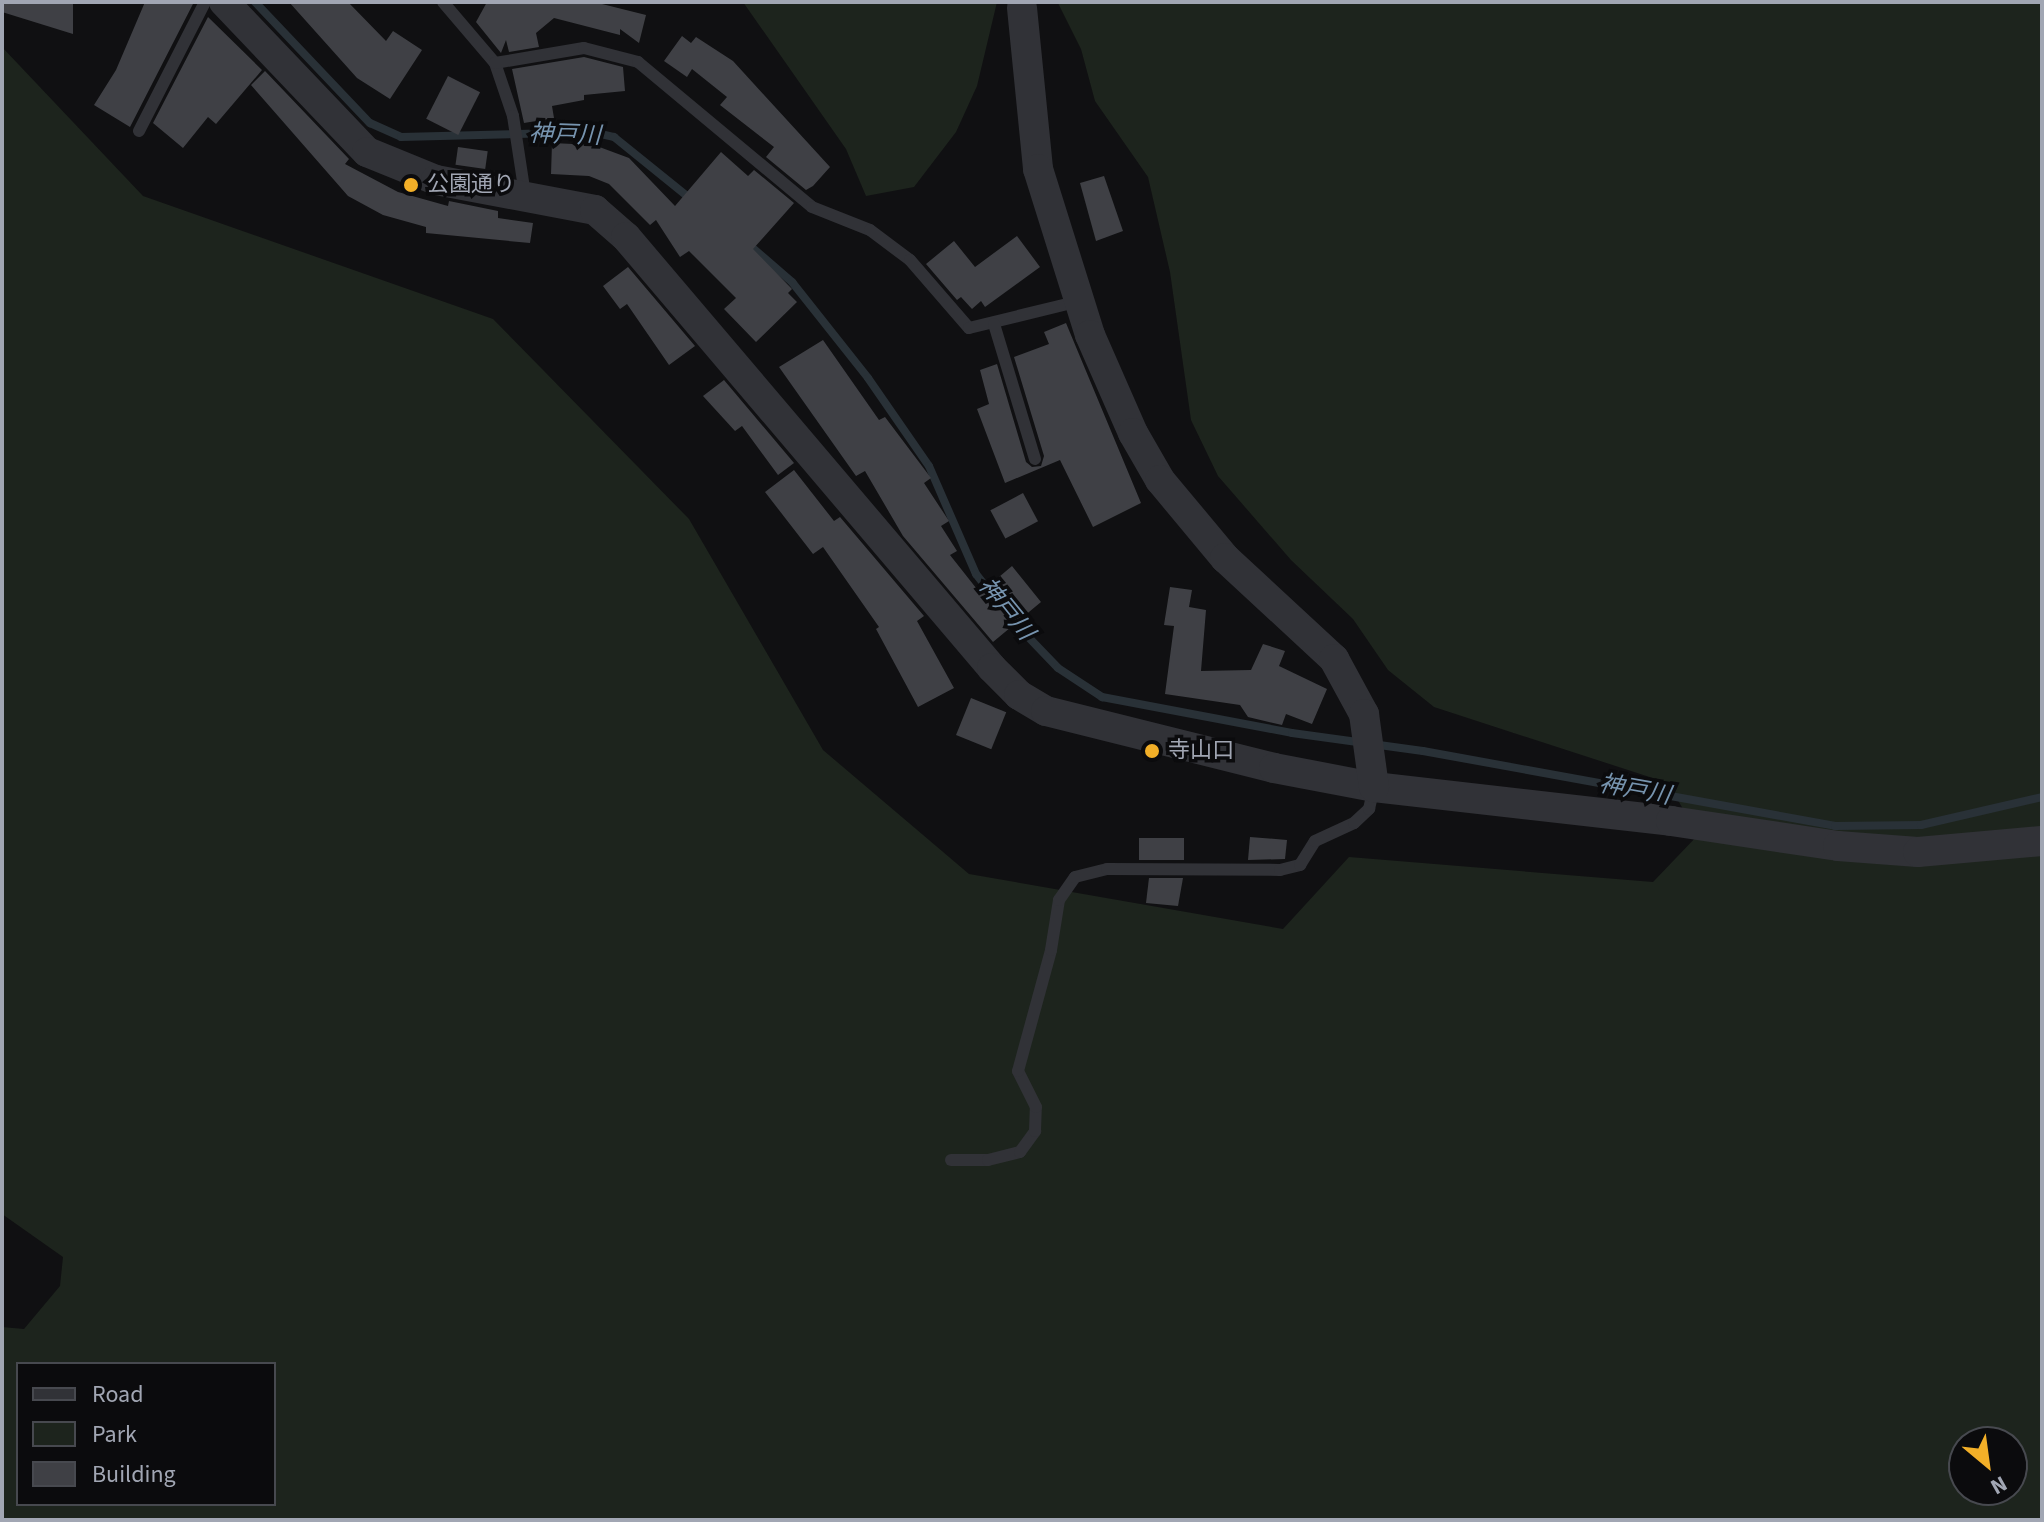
<!DOCTYPE html>
<html>
<head>
<meta charset="utf-8">
<style>
  body { margin:0 }
  #map { position:relative; width:2044px; height:1522px; overflow:hidden; background:#101012; font-family:"Source Sans 3","Noto Sans JP",sans-serif }
  div>[style] { position:absolute }
  [style*='--x'] { left:calc(var(--x)*1px); top:calc(var(--y)*1px); width:calc(var(--w)*1px); rotate:calc(var(--a)*1deg) }
  .green>* { inset:0; background:#1d241d }
  .stream>* { height:8px; margin:-4px; padding:0 4px; transform-origin:4px; border-radius:4px; background:#293137 }
  .building>* { inset:0; background:#3f4045; transform-origin:0 0 }
  .service>* { height:12px; margin:-6px; padding:0 6px; transform-origin:6px; border-radius:6px; background:#313237 }
  .tertiary>* { height:30px; margin:-15px; padding:0 15px; transform-origin:15px; border-radius:15px; background:#313237 }
  .dots>* { width:22px; height:22px; translate:-50% -50%; box-sizing:border-box; border:4px solid #0b0b0d; border-radius:50% }
  span { translate:-50% -50%; white-space:nowrap; text-align:center; line-height:1.15; -webkit-text-stroke:7px #0b0b0d; paint-order:stroke }
  .poi-label { font-size:22px; color:#a1a6b3 }
  .left { translate:0 -50%; text-align:left }
  .water-label { font-size:24px; color:#7794af; font-style:italic }
  .frame { position:absolute; inset:0; border:4px solid #a1a6b3; pointer-events:none }
  .legend { position:absolute; left:16px; top:1362px; width:260px; height:144px; box-sizing:border-box; background:#0b0b0d; border:2px solid #47494f; margin:0; padding:10px 14px; list-style:none; font-size:24px; color:#a1a6b3 }
  .legend li { display:flex; align-items:center; gap:16px; height:40px }
  .legend b { width:40px; border:2px solid #47494f }
  .north { position:absolute; left:1948px; top:1426px; width:80px; height:80px; box-sizing:border-box; background:#0b0b0d; border:2px solid #47494f; border-radius:50%; rotate:151deg; font-size:22px; font-weight:700; line-height:32px; text-align:center; color:#a1a6b3 }
  .north::after { content:''; display:block; margin:auto; width:28px; height:36px; background:#f2af28; clip-path:polygon(50% 0,100% 100%,50% 72%,0 100%) }
</style>
</head>
<body>
<div id="map">
  <div class="green">
    <i style="clip-path:polygon(743px 2px,997px 2px,977px 86px,956px 132px,914px 187px,866px 196px,846px 149px)"></i>
    <i style="clip-path:polygon(evenodd,1049px 2px,2042px 2px,2042px 1520px,2px 1520px,2px 1327px,24px 1329px,60px 1286px,63px 1257px,2px 1214px,2px 47px,143px 196px,493px 319px,689px 519px,823px 750px,969px 874px,1283px 929px,1349px 857px,1653px 882px,1698px 835px,1668px 783px,1434px 707px,1388px 670px,1353px 619px,1291px 560px,1218px 476px,1191px 420px,1170px 272px,1148px 177px,1095px 101px,1081px 49px,1058px 3px,1049px 2px,18px 1364px,274px 1364px,274px 1504px,18px 1504px,18px 1364px,1049px 2px,1964px 1442px,2012px 1442px,2012px 1490px,1964px 1490px,1964px 1442px)"></i>
  </div>
  <div class="stream">
    <i style="--x:255;--y:2;--w:167;--a:46.5"></i>
    <i style="--x:370;--y:123;--w:34;--a:24"></i>
    <i style="--x:401;--y:137;--w:191;--a:-1.5"></i>
    <i style="--x:592;--y:132;--w:23;--a:13"></i>
    <i style="--x:614;--y:137;--w:100;--a:38.9"></i>
    <i style="--x:747;--y:243;--w:60;--a:40.9"></i>
    <i style="--x:792;--y:282;--w:122;--a:51.6"></i>
    <i style="--x:868;--y:378;--w:107;--a:55.3"></i>
    <i style="--x:929;--y:466;--w:118;--a:66.5"></i>
    <i style="--x:976;--y:574;--w:28;--a:52"></i>
    <i style="--x:1008;--y:616;--w:72;--a:46.1"></i>
    <i style="--x:1058;--y:668;--w:53;--a:33.4"></i>
    <i style="--x:1102;--y:697;--w:193;--a:10.7"></i>
    <i style="--x:1292;--y:733;--w:132;--a:7.8"></i>
    <i style="--x:1423;--y:751;--w:419;--a:10.3"></i>
    <i style="--x:1835;--y:826;--w:86;--a:-0.7"></i>
    <i style="--x:1921;--y:825;--w:124;--a:-13"></i>
  </div>
  <div class="building">
    <i style="clip-path:polygon(2px 2px,73px 2px,73px 34px,2px 12px)"></i>
    <i style="clip-path:polygon(145px 2px,194px 2px,130px 127px,94px 105px,116px 70px)"></i>
    <i style="clip-path:polygon(289px 2px,348px 2px,386px 41px,393px 31px,422px 50px,390px 99px,357px 78px)"></i>
    <i style="clip-path:polygon(487px 2px,594px 2px,646px 15px,639px 43px,620px 29px,620px 35px,554px 18px,536px 33px,539px 47px,509px 52px,506px 40px,501px 53px,476px 22px)"></i>
    <i style="clip-path:polygon(208px 17px,262px 70px,216px 124px,208px 117px,183px 148px,153px 123px)"></i>
    <i style="clip-path:polygon(682px 36px,691px 43px,696px 37px,733px 61px,830px 167px,813px 186px,806px 190px,766px 157px,774px 147px,720px 105px,727px 97px,692px 69px,687px 77px,664px 61px)"></i>
    <i style="clip-path:polygon(584px 57px,623px 67px,625px 91px,584px 95px,584px 100px,552px 106px,554px 118px,524px 123px,512px 69px)"></i>
    <i style="clip-path:polygon(265px 71px,349px 159px,345px 164px,398px 192px,448px 206px,449px 201px,498px 211px,498px 218px,533px 223px,530px 243px,426px 233px,426px 227px,383px 215px,348px 196px,251px 85px)"></i>
    <i style="left:448px;top:76px;width:36px;height:48px;rotate:27deg"></i>
    <i style="clip-path:polygon(552px 143px,594px 145px,629px 158px,675px 206px,721px 152px,748px 176px,754px 170px,794px 203px,753px 249px,792px 289px,788px 293px,797px 302px,756px 342px,724px 309px,736px 298px,689px 251px,680px 257px,656px 220px,650px 225px,609px 184px,589px 176px,551px 174px)"></i>
    <i style="left:458px;top:147px;width:30px;height:18px;rotate:8deg"></i>
    <i style="clip-path:polygon(1104px 176px,1123px 231px,1096px 241px,1080px 183px)"></i>
    <i style="clip-path:polygon(1017px 236px,1040px 267px,985px 307px,981px 301px,972px 309px,961px 297px,957px 300px,926px 264px,954px 241px,975px 267px)"></i>
    <i style="clip-path:polygon(628px 267px,695px 346px,669px 365px,627px 304px,620px 309px,603px 286px)"></i>
    <i style="clip-path:polygon(1066px 323px,1141px 503px,1093px 527px,1060px 460px,1005px 483px,977px 409px,989px 404px,980px 370px,997px 364px,1026px 462px,1032px 467px,1041px 466px,1044px 456px,1014px 357px,1049px 344px,1044px 332px)"></i>
    <i style="clip-path:polygon(823px 340px,879px 420px,885px 417px,931px 478px,924px 483px,949px 521px,941px 526px,957px 551px,950px 555px,980px 593px,1012px 566px,1041px 602px,993px 642px,903px 536px,865px 471px,856px 476px,779px 367px)"></i>
    <i style="clip-path:polygon(724px 380px,794px 463px,778px 475px,742px 426px,735px 431px,703px 396px)"></i>
    <i style="clip-path:polygon(794px 470px,834px 521px,840px 517px,924px 616px,917px 621px,954px 688px,918px 707px,876px 629px,879px 627px,823px 547px,813px 554px,765px 492px)"></i>
    <i style="left:1023px;top:493px;width:32px;height:37px;rotate:62deg"></i>
    <i style="clip-path:polygon(1170px 587px,1192px 590px,1189px 607px,1206px 610px,1201px 671px,1251px 670px,1263px 644px,1285px 651px,1279px 666px,1327px 689px,1312px 724px,1286px 714px,1282px 725px,1248px 717px,1240px 705px,1165px 694px,1174px 626px,1164px 625px)"></i>
    <i style="left:971px;top:698px;width:38px;height:40px;rotate:22deg"></i>
    <i style="clip-path:polygon(1250px 837px,1287px 840px,1285px 859px,1248px 860px)"></i>
    <i style="left:1139px;top:838px;width:45px;height:22px"></i>
    <i style="clip-path:polygon(1149px 878px,1183px 878px,1178px 906px,1146px 903px)"></i>
  </div>
  <div class="service">
    <i style="--x:443;--y:2;--w:80;--a:49.6"></i>
    <i style="--x:495;--y:63;--w:56;--a:71.2"></i>
    <i style="--x:513;--y:116;--w:79;--a:81.3"></i>
    <i style="--x:495;--y:63;--w:90;--a:-9.6"></i>
    <i style="--x:584;--y:48;--w:56;--a:14.5"></i>
    <i style="--x:638;--y:62;--w:226;--a:39.8"></i>
    <i style="--x:812;--y:207;--w:62;--a:21.6"></i>
    <i style="--x:870;--y:230;--w:50;--a:36.9"></i>
    <i style="--x:910;--y:260;--w:90;--a:49.1"></i>
    <i style="--x:969;--y:328;--w:114;--a:-13.7"></i>
    <i style="--x:139;--y:131;--w:145;--a:-62.9"></i>
    <i style="--x:994;--y:324;--w:141;--a:73.1"></i>
    <i style="--x:951;--y:1160;--w:37;--a:0"></i>
    <i style="--x:988;--y:1160;--w:33;--a:-14"></i>
    <i style="--x:1020;--y:1152;--w:26;--a:-54"></i>
    <i style="--x:1035;--y:1131;--w:24;--a:-88"></i>
    <i style="--x:1036;--y:1107;--w:40;--a:-116.6"></i>
    <i style="--x:1018;--y:1071;--w:125;--a:-74.7"></i>
    <i style="--x:1051;--y:950;--w:51;--a:-80.9"></i>
    <i style="--x:1059;--y:900;--w:28;--a:-55"></i>
    <i style="--x:1075;--y:877;--w:33;--a:-14"></i>
    <i style="--x:1107;--y:869;--w:173;--a:0.3"></i>
    <i style="--x:1280;--y:870;--w:21;--a:-14"></i>
    <i style="--x:1300;--y:865;--w:28;--a:-58"></i>
    <i style="--x:1315;--y:841;--w:43;--a:-24.8"></i>
    <i style="--x:1354;--y:823;--w:21;--a:-43"></i>
    <i style="--x:1369;--y:809;--w:23;--a:-77"></i>
  </div>
  <div class="tertiary">
    <i style="--x:224;--y:2;--w:207;--a:46.4"></i>
    <i style="--x:367;--y:152;--w:74;--a:22.1"></i>
    <i style="--x:436;--y:180;--w:162;--a:10.7"></i>
    <i style="--x:595;--y:210;--w:41;--a:41.1"></i>
    <i style="--x:626;--y:237;--w:565;--a:49.66"></i>
    <i style="--x:992;--y:668;--w:38;--a:45"></i>
    <i style="--x:1019;--y:695;--w:31;--a:31"></i>
    <i style="--x:1046;--y:711;--w:235;--a:14"></i>
    <i style="--x:1274;--y:768;--w:102;--a:10.8"></i>
    <i style="--x:1374;--y:787;--w:299;--a:6.5"></i>
    <i style="--x:1671;--y:821;--w:169;--a:8.5"></i>
    <i style="--x:1838;--y:846;--w:80;--a:4.3"></i>
    <i style="--x:1918;--y:852;--w:124;--a:-5.1"></i>
    <i style="--x:1022;--y:8;--w:162;--a:84.3"></i>
    <i style="--x:1038;--y:169;--w:174;--a:72.6"></i>
    <i style="--x:1090;--y:335;--w:107;--a:66.3"></i>
    <i style="--x:1133;--y:433;--w:54;--a:60.1"></i>
    <i style="--x:1160;--y:480;--w:102;--a:50.2"></i>
    <i style="--x:1225;--y:558;--w:149;--a:42.8"></i>
    <i style="--x:1334;--y:659;--w:63;--a:61.4"></i>
    <i style="--x:1364;--y:714;--w:74;--a:82.2"></i>
  </div>
  <div class="dots">
    <i style="left:411px;top:185px;background:#f2af28"></i>
    <i style="left:1152px;top:751px;background:#f2af28"></i>
  </div>
  <div class="poi-label">
    <span class="left" style="left:427px;top:185px">公園通り</span>
    <span class="left" style="left:1168px;top:751px">寺山口</span>
  </div>
  <div class="water-label">
    <span style="left:565px;top:135px;rotate:2deg">神戸川</span>
    <span style="left:1006px;top:609px;rotate:51deg">神戸川</span>
    <span style="left:1635px;top:790px;rotate:10deg">神戸川</span>
  </div>
  <div class="frame"></div>
  <ul class="legend">
  <li><b style="height:10px;background:#313237"></b>Road</li>
  <li><b style="height:22px;background:#1d241d"></b>Park</li>
  <li><b style="height:22px;background:#3f4045"></b>Building</li>
  </ul>
  <div class="north">N</div>
</div>
</body>
</html>
